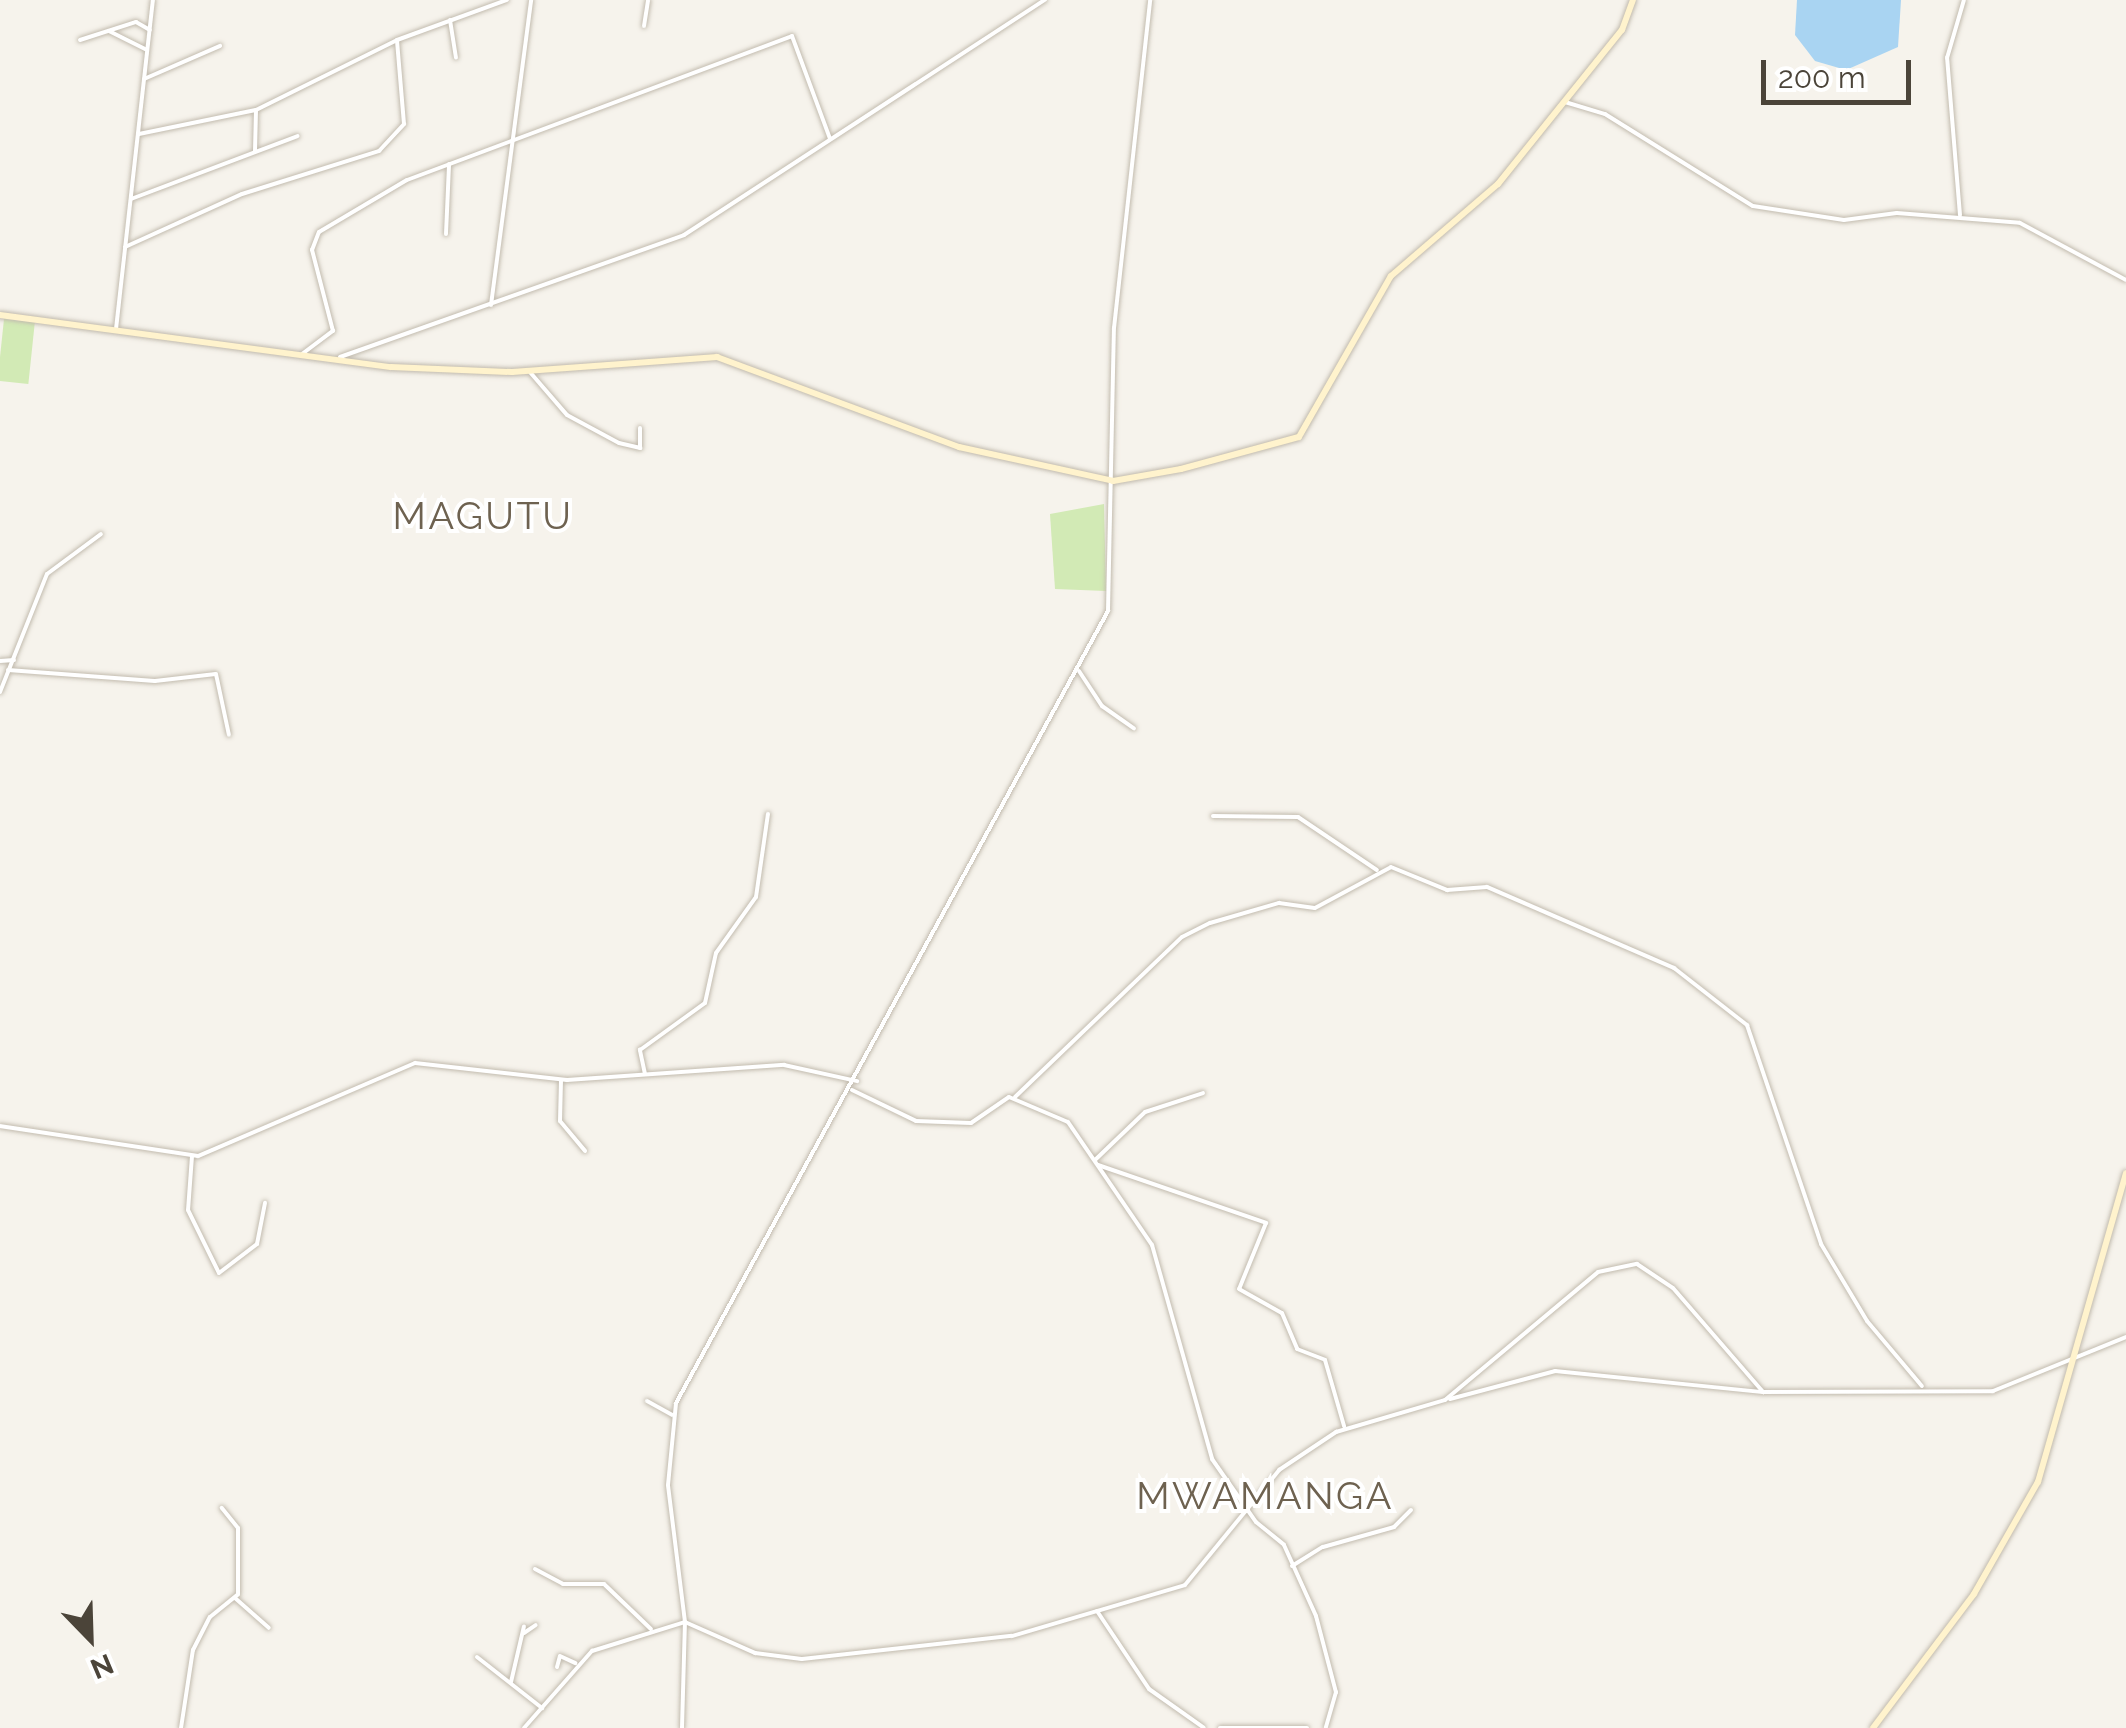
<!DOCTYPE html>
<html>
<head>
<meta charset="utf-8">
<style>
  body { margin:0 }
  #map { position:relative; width:2126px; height:1728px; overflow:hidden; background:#f6f3ec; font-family:Raleway,sans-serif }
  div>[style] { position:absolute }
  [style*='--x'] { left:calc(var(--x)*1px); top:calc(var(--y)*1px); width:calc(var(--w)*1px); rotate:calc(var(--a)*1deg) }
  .green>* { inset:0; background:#d2eab5; transform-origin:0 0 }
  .water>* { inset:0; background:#a9d4f2 }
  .roads { filter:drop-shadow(0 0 2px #c2bbae) drop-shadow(0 0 2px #c2bbae) }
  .street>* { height:4px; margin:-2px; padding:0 2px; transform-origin:2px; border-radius:2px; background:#fff }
  .secondary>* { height:6px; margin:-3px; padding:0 3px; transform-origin:3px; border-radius:3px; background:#fff3cd }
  span { translate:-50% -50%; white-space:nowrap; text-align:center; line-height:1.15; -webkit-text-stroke:8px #fff; paint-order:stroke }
  .quarter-label { font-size:38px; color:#6e6250; letter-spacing:2.5px }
  .north { position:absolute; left:40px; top:1588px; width:100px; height:100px; -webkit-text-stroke:8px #fff; paint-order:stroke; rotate:157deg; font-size:28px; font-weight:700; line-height:40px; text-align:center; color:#4b4439 }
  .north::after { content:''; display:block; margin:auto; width:35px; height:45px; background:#4b4439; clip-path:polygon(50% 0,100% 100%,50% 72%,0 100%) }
  .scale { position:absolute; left:1761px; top:60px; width:150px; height:45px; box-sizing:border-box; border:5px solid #4b4439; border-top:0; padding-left:12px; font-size:30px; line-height:35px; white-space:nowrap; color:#4b4439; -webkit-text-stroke:8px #fff; paint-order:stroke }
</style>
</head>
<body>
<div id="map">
  <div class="green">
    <i style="left:4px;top:319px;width:31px;height:62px;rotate:6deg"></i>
    <i style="clip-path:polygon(1104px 504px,1106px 591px,1055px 589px,1050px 514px)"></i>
  </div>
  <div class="water">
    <i style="clip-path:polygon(1797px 0,1901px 0,1898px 47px,1846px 70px,1815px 61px,1795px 35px)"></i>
  </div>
  <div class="roads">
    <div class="street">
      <i style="--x:450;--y:20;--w:38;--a:81"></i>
      <i style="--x:644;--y:26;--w:26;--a:-81"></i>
      <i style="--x:109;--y:31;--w:42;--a:26.6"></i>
      <i style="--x:80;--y:40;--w:59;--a:-17.8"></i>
      <i style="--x:136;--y:22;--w:16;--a:30"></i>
      <i style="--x:144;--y:79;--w:83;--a:-23.5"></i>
      <i style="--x:1565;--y:102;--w:42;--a:16.7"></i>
      <i style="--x:1605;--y:114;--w:174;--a:31.9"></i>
      <i style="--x:1753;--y:206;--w:92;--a:8.7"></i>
      <i style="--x:1844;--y:220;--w:53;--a:-7.5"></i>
      <i style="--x:1897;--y:213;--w:123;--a:4.6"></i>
      <i style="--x:2020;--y:223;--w:120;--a:28.3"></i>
      <i style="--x:139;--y:134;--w:119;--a:-11.6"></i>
      <i style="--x:256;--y:110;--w:157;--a:-26.4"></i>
      <i style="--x:397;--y:40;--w:117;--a:-20"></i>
      <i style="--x:255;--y:151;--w:40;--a:-88.6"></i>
      <i style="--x:131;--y:199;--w:178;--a:-20.7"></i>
      <i style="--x:1960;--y:215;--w:158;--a:-94.7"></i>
      <i style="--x:1947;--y:58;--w:60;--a:-73.7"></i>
      <i style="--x:446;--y:234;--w:70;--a:-87.5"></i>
      <i style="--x:125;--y:247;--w:128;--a:-24.4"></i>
      <i style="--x:242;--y:194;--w:144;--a:-17.4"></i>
      <i style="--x:379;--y:151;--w:37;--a:-47"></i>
      <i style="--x:404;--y:124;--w:84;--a:-94.8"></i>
      <i style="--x:491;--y:305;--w:308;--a:-82.5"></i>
      <i style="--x:116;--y:329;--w:331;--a:-83.6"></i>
      <i style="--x:302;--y:354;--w:39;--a:-37"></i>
      <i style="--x:333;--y:331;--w:84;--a:-104.5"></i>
      <i style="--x:312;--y:250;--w:19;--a:-69"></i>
      <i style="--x:319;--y:232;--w:102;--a:-30.6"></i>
      <i style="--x:407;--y:180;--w:411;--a:-20.5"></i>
      <i style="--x:792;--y:36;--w:110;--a:69.7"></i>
      <i style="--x:340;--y:357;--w:365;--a:-19.5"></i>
      <i style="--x:684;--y:235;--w:431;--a:-33.1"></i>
      <i style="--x:529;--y:371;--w:58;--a:49.2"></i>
      <i style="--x:567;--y:415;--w:59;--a:28.3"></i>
      <i style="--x:619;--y:443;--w:22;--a:13"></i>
      <i style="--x:640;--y:448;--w:20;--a:-90"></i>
      <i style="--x:0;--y:661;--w:14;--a:-4"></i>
      <i style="--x:8;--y:670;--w:147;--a:4.3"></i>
      <i style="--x:155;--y:681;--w:61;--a:-6.5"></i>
      <i style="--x:216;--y:674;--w:62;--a:78"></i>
      <i style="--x:1079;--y:671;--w:42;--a:56.7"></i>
      <i style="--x:1102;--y:706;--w:39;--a:35"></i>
      <i style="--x:0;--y:692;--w:127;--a:-68.3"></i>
      <i style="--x:47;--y:574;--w:67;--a:-36.5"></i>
      <i style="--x:1213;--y:816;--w:85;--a:0.7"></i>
      <i style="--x:1298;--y:817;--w:95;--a:33.9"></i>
      <i style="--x:645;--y:1074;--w:25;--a:-102"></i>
      <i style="--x:640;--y:1050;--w:80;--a:-35.9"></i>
      <i style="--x:705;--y:1003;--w:51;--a:-77.6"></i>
      <i style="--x:716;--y:953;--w:69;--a:-54.5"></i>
      <i style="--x:756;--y:897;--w:84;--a:-81.8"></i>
      <i style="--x:561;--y:1080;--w:41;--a:91.4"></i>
      <i style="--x:560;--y:1121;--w:39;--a:50"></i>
      <i style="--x:852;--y:1090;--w:71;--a:25.8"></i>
      <i style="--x:916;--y:1121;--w:55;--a:2.1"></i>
      <i style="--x:971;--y:1123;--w:46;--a:-34.4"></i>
      <i style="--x:1009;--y:1097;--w:64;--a:23"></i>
      <i style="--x:1068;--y:1122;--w:149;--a:55.7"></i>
      <i style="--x:1152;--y:1245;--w:222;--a:74.3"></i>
      <i style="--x:1212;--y:1459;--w:77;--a:55.1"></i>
      <i style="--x:1256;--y:1522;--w:36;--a:39"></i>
      <i style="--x:1284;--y:1545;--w:78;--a:65.7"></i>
      <i style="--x:1316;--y:1616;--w:79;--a:75.3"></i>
      <i style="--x:1336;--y:1692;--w:37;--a:106"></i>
      <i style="--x:1015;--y:1097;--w:231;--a:-43.8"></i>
      <i style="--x:1182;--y:937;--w:31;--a:-27"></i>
      <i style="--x:1210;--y:923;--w:72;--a:-16.2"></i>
      <i style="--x:1279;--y:903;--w:36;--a:8"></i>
      <i style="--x:1315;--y:908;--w:86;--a:-28.3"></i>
      <i style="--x:1391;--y:867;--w:61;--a:22.3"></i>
      <i style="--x:1447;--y:890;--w:40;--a:-4.3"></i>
      <i style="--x:1487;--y:887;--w:204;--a:23.4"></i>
      <i style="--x:1674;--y:968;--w:93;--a:38"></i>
      <i style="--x:1747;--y:1025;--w:231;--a:71.3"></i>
      <i style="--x:1821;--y:1244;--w:90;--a:59.1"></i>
      <i style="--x:1867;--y:1321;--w:85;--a:49.8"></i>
      <i style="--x:0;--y:1126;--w:200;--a:8.6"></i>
      <i style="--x:198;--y:1156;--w:236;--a:-23.2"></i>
      <i style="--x:415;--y:1063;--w:153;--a:6.4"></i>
      <i style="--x:567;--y:1080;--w:218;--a:-4"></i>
      <i style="--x:784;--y:1065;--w:75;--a:12.4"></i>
      <i style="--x:192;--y:1156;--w:54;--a:94.2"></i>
      <i style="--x:188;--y:1210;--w:70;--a:63.8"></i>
      <i style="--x:219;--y:1273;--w:48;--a:-37.3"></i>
      <i style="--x:257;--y:1244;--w:42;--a:-79"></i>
      <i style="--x:1095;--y:1160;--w:69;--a:-43.8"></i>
      <i style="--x:1145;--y:1112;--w:61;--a:-18.1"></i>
      <i style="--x:1098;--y:1165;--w:178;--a:19"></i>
      <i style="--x:1266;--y:1223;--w:71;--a:112.2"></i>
      <i style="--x:1239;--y:1289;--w:49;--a:29.2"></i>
      <i style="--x:1282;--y:1313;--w:39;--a:67"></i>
      <i style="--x:1297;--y:1349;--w:30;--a:21"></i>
      <i style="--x:1325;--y:1360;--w:69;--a:73.9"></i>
      <i style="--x:1450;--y:1399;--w:109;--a:-14.9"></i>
      <i style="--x:1555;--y:1371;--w:209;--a:5.8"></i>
      <i style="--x:647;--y:1401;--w:29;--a:29"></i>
      <i style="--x:1292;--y:1566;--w:36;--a:-32"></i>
      <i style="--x:1323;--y:1547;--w:74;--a:-15.7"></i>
      <i style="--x:1394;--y:1527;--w:24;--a:-45"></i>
      <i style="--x:535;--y:1569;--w:32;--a:28"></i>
      <i style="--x:563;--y:1584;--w:41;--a:0"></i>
      <i style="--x:604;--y:1584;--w:65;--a:43.8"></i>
      <i style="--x:235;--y:1598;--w:45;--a:41.4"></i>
      <i style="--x:1097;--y:1611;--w:94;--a:56.3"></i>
      <i style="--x:1149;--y:1689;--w:67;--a:35.3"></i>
      <i style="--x:524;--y:1633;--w:14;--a:-34"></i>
      <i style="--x:477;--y:1657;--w:83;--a:38.1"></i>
      <i style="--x:557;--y:1667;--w:11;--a:-75"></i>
      <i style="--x:560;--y:1656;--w:17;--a:25"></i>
      <i style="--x:511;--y:1682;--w:57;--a:-76.9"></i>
      <i style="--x:181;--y:1728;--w:79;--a:-81.3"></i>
      <i style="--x:193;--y:1650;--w:37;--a:-63"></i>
      <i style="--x:210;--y:1617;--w:36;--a:-39"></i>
      <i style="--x:238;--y:1594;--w:66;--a:-90"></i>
      <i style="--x:238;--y:1528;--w:26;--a:-129"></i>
      <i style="--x:524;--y:1728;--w:103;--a:-48.6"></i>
      <i style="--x:592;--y:1651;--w:97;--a:-17.3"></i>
      <i style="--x:685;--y:1622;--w:138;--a:-97.1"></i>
      <i style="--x:668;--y:1485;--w:82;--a:-84.4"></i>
      <i style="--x:676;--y:1403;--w:902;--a:-61.39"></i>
      <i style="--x:1108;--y:611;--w:283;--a:-88.8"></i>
      <i style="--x:1114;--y:328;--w:330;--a:-83.7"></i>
      <i style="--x:682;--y:1728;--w:106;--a:-88.4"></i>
      <i style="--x:685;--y:1622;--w:77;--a:23.9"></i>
      <i style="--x:755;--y:1653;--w:47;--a:7.3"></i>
      <i style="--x:802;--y:1659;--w:211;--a:-6.3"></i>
      <i style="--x:1012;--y:1636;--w:180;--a:-16.4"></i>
      <i style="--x:1185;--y:1585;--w:149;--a:-50.7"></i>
      <i style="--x:1279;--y:1470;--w:69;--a:-33.7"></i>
      <i style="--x:1336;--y:1432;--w:114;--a:-16.4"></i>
      <i style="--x:1445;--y:1400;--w:199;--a:-39.9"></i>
      <i style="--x:1598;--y:1272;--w:40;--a:-12"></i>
      <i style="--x:1637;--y:1264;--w:43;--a:33.7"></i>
      <i style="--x:1673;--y:1288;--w:138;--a:49.1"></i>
      <i style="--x:1763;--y:1392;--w:230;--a:-0.2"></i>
      <i style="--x:1993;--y:1391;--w:144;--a:-22.1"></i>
      <i style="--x:1220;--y:1728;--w:87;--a:0"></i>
    </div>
    <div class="secondary">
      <i style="--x:0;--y:315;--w:394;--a:7.6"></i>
      <i style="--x:391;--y:367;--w:121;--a:2.4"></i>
      <i style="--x:512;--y:372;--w:206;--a:-4.2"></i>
      <i style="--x:717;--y:357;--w:258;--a:20.4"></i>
      <i style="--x:959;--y:447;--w:158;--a:12.4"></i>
      <i style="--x:1113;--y:481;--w:69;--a:-10"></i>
      <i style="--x:1181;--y:469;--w:122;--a:-15.2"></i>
      <i style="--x:1299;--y:437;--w:185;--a:-60.3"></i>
      <i style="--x:1391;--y:276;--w:141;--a:-40.7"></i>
      <i style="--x:1498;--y:184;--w:198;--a:-51.2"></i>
      <i style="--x:1622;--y:30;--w:32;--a:-70"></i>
      <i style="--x:1873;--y:1728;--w:168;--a:-53"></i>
      <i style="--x:1974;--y:1594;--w:129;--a:-60.3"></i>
      <i style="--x:2038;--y:1482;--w:321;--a:-74.1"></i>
    </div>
  </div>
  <div class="quarter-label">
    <span style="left:483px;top:516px">MAGUTU</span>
    <span style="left:1265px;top:1496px">MWAMANGA</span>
  </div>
  <div class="north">N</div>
  <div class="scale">200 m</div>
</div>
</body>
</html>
